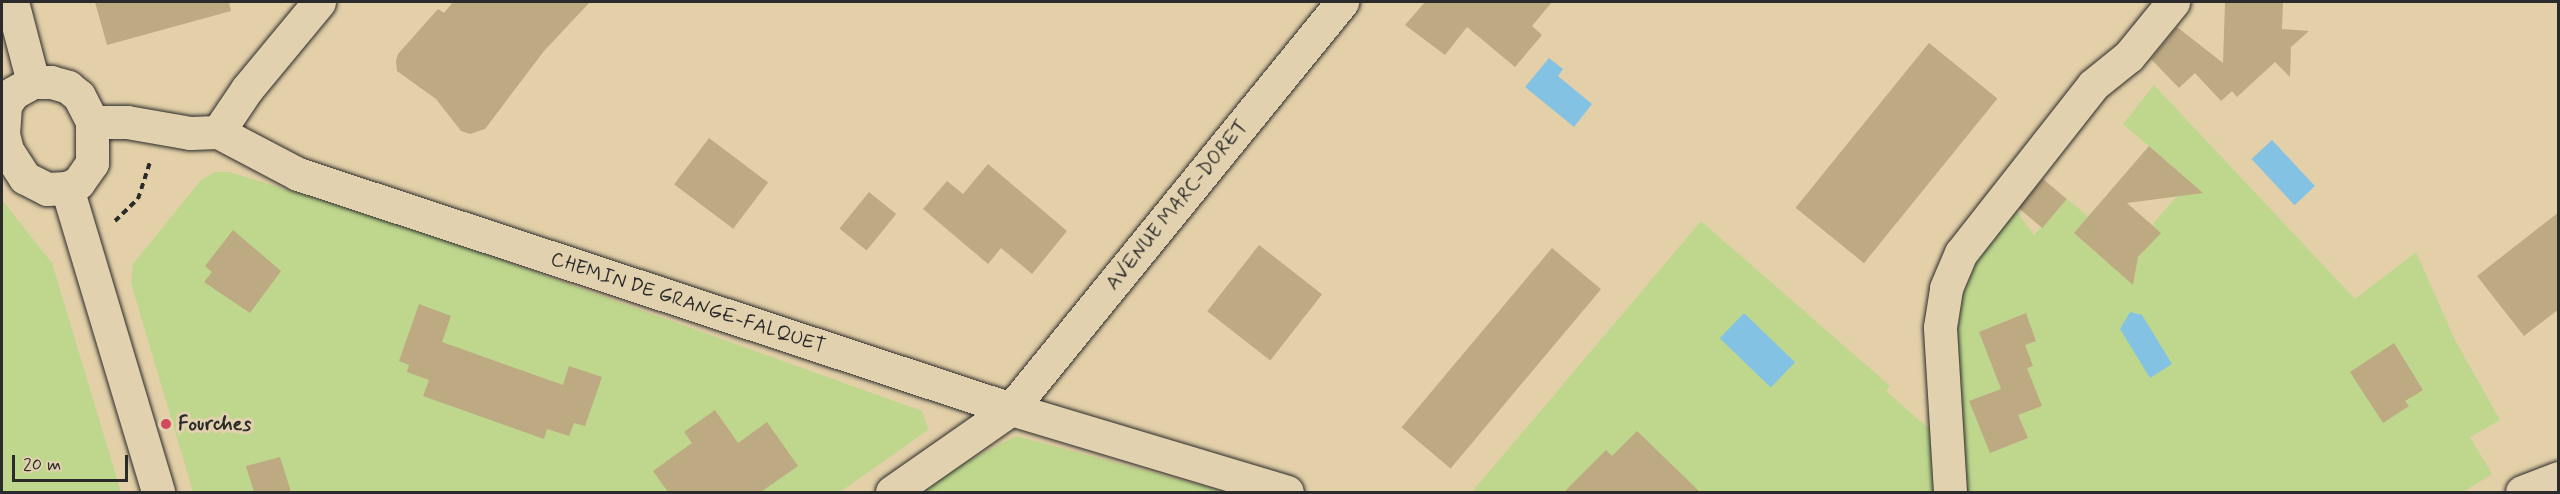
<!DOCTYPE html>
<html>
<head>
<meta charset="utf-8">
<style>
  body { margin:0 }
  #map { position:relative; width:2560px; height:494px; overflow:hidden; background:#e3d0a8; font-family:Mynerve,sans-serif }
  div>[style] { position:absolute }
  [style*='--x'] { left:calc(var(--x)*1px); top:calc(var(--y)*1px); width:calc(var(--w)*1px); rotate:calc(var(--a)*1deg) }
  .green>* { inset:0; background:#bed78d }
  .water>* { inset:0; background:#84c2e4; transform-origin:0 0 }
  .building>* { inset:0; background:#bda982; transform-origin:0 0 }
  .path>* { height:4px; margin-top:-2px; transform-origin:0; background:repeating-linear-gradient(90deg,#2b2b2b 0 6px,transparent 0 10.5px) }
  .roads { filter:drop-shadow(0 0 2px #2b2b2b) drop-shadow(0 0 2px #2b2b2b) }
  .minor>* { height:33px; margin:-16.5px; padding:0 16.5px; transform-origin:16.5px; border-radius:16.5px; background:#e2d1ae }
  .dots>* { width:16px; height:16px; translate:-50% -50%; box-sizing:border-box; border:3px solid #e2d1ae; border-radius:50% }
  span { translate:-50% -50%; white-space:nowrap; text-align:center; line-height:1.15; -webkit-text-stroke:6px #e2d1ae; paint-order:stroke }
  .street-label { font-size:20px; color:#2b2b2b }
  .poi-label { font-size:20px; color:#2b2b2b; font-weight:700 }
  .left { translate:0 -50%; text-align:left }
  .frame { position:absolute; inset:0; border:3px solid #2b2b2b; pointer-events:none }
  .scale { position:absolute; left:12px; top:455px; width:116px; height:27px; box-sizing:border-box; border:3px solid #2b2b2b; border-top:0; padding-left:8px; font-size:18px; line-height:21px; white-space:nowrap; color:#2b2b2b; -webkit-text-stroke:4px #e2d1ae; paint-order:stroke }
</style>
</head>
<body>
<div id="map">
  <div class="green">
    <i style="clip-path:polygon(2154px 85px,2355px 299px,2416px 252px,2455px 340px,2500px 420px,2470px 437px,2492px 474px,2463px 492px,1961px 492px,1948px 342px,1970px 259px,2011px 204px,2034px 235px,2067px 199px,2089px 217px,2075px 234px,2121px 274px,2136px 271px,2136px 260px,2160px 233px,2152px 225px,2177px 196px,2185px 177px,2123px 124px)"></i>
    <i style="clip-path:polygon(215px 172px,229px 172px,413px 228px,922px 411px,928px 430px,840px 492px,193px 492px,131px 283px,133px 264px,201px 180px)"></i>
    <i style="clip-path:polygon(2px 200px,52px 263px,121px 492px,2px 492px)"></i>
    <i style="clip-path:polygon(1701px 221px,1890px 386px,1886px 391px,1933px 432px,1937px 492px,1472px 492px)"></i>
    <i style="clip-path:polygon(1016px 436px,1226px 492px,919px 492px,946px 473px)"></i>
  </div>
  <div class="water">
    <i style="clip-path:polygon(1549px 58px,1563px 69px,1558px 76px,1592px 104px,1574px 127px,1525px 87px)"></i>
    <i style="left:2272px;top:140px;width:63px;height:28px;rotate:47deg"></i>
    <i style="clip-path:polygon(2130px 312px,2142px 315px,2172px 364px,2150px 378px,2120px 329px)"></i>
    <i style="left:1744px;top:313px;width:71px;height:35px;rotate:44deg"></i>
  </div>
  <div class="building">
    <i style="clip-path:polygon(95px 2px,229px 2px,231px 11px,107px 45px)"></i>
    <i style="clip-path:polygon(453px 2px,590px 2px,544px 51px,485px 129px,470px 134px,461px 131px,436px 99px,397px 71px,396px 61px,398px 54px,438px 9px,444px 13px)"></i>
    <i style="clip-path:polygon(1425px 2px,1552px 2px,1532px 26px,1542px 35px,1515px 67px,1467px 27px,1445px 55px,1405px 25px)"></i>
    <i style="clip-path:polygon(2225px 2px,2283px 2px,2282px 29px,2309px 31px,2291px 47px,2290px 77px,2275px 62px,2237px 97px,2232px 91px,2221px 101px,2195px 73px,2179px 88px,2151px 59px,2177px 27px,2223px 63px)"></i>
    <i style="left:1929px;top:43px;width:88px;height:212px;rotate:39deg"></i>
    <i style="left:709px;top:138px;width:74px;height:58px;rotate:37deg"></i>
    <i style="clip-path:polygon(2149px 146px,2203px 193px,2127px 203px,2161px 233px,2138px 257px,2133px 285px,2074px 233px)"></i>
    <i style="clip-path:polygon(988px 164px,1067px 231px,1032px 274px,1001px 248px,988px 264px,923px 209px,947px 181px,963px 194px)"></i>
    <i style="left:2043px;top:179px;width:31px;height:38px;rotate:40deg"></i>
    <i style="left:869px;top:192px;width:35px;height:47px;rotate:39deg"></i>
    <i style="clip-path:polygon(2559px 212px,2559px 309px,2524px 336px,2477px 276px)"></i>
    <i style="clip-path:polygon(233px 230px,281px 271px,250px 313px,204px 282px,212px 272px,205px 266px)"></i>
    <i style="left:1259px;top:245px;width:80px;height:84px;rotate:38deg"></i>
    <i style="left:1552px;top:248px;width:64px;height:234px;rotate:40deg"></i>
    <i style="clip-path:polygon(419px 304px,451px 316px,442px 342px,563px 385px,569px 366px,602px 377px,585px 426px,574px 423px,569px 436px,547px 429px,544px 439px,423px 396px,429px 380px,407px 372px,409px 365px,399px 361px)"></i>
    <i style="clip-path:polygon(2026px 313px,2036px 341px,2025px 345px,2033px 366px,2027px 368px,2042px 406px,2018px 415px,2028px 438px,1990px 453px,1969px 401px,2001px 389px,1979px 332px)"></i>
    <i style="clip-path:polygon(2394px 343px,2423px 390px,2405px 401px,2409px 406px,2383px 423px,2350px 372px)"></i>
    <i style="clip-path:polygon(715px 410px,738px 443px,767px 422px,798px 466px,761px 492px,668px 492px,653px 471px,692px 443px,684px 432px)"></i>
    <i style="clip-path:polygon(1637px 431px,1700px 492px,1564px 492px,1606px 450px,1612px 456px)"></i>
    <i style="clip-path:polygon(280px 457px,291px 492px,254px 492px,246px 466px)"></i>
  </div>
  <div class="path">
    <i style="--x:115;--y:221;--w:32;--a:-44"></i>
    <i style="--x:138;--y:199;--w:39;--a:-72"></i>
  </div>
  <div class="roads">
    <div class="minor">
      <i style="--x:12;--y:2;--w:83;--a:75.3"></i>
      <i style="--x:33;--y:82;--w:18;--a:0"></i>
      <i style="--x:51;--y:82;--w:18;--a:16"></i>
      <i style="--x:68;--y:87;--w:14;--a:39"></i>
      <i style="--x:79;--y:96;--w:29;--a:63"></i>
      <i style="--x:92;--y:122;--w:41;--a:90"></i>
      <i style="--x:92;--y:163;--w:24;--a:125"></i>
      <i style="--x:78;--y:183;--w:12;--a:156"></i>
      <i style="--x:67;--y:188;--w:20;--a:177"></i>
      <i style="--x:47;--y:189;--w:25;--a:-153"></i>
      <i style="--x:25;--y:178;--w:33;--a:-123"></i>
      <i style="--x:7;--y:150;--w:16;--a:-104"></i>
      <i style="--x:3;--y:134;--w:29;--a:-86"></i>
      <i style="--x:5;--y:105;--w:14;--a:-56"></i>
      <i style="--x:13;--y:93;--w:23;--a:-29"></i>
      <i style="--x:92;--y:122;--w:35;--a:0"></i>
      <i style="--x:127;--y:122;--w:64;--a:9.9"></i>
      <i style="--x:190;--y:133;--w:28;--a:-2"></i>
      <i style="--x:218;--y:132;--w:90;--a:27.7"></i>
      <i style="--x:298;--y:174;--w:751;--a:18.24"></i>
      <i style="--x:1011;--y:409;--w:288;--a:16.7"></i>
      <i style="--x:218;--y:132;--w:52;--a:-56"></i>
      <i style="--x:247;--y:89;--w:113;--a:-50.4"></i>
      <i style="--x:67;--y:188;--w:317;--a:73.3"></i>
      <i style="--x:892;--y:492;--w:145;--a:-34.9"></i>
      <i style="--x:1011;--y:409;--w:525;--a:-50.88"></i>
      <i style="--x:1950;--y:492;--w:165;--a:-93.5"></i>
      <i style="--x:1940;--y:327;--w:39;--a:-81"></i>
      <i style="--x:1946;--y:288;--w:38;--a:-67"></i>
      <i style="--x:1961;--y:253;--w:214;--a:-51.8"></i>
      <i style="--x:2093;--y:85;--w:46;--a:-38.9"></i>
      <i style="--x:2129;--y:56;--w:70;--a:-50.8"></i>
      <i style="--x:2522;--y:492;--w:39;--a:-21"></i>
    </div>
  </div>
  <div class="dots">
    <i style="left:166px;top:424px;background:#d1495b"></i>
  </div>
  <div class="street-label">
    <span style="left:1177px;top:205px;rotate:-51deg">AVENUE MARC-DORET</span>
    <span style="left:688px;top:303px;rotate:18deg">CHEMIN DE GRANGE-FALQUET</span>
  </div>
  <div class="poi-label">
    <span class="left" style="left:178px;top:424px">Fourches</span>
  </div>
  <div class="frame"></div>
  <div class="scale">20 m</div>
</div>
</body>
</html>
